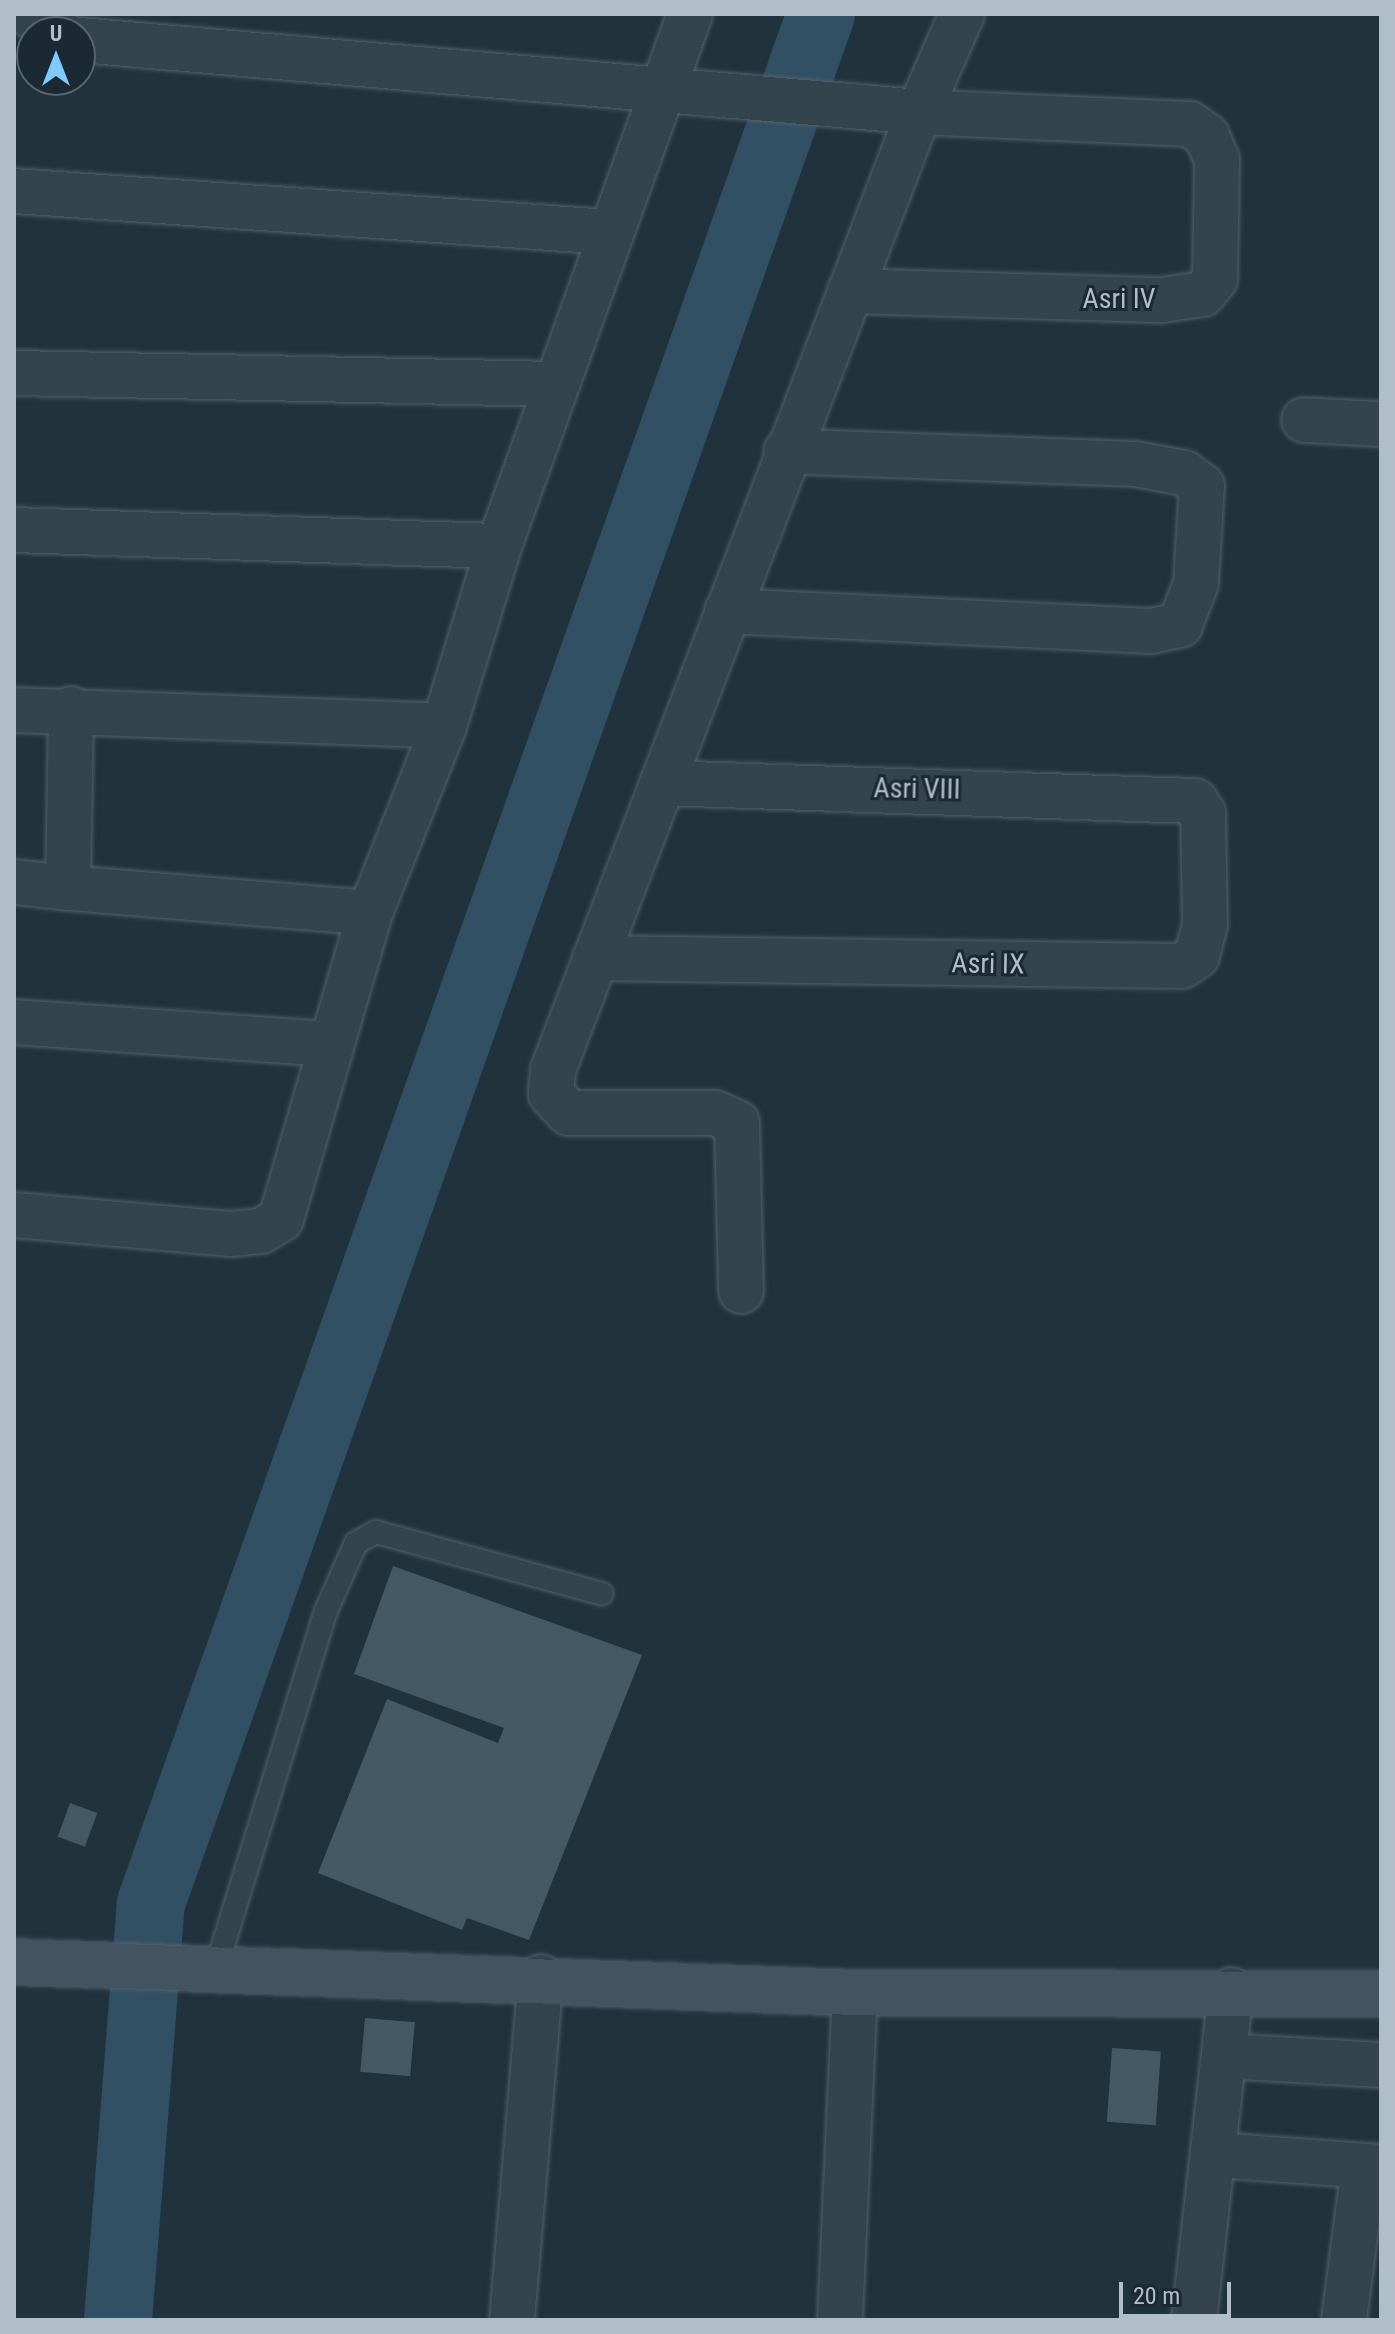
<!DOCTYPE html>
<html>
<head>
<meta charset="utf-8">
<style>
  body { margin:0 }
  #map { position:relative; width:1395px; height:2334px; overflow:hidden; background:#20333d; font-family:"Roboto Condensed",sans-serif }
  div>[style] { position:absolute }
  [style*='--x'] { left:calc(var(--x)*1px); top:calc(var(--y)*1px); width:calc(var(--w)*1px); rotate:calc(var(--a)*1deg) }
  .river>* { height:68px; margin:-34px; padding:0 34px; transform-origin:34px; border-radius:34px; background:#315064 }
  .building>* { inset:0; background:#445964; transform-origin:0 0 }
  .roads { filter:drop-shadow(0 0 2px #53616b) drop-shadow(0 0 2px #53616b) }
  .lane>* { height:22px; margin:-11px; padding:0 11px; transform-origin:11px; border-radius:11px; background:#34444d }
  .street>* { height:44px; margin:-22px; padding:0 22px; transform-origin:22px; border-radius:22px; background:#34444d }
  .secondary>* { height:44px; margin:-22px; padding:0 22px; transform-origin:22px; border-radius:22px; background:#425461 }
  span { translate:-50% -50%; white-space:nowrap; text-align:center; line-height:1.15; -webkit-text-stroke:6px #1a2932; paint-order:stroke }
  .street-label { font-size:28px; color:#b0bec9 }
  .frame { position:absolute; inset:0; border:16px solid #b0bec9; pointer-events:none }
  .north { position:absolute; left:16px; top:16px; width:80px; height:80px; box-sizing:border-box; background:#1a2932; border:2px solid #56656e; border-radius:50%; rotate:0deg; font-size:22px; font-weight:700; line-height:32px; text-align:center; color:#b0bec9 }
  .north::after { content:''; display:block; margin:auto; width:28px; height:36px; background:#7fcaff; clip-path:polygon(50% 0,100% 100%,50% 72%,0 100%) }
  .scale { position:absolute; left:1119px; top:2282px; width:112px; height:36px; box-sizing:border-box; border:4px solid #b0bec9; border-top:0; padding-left:10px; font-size:24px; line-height:28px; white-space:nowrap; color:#b0bec9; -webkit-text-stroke:6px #1a2932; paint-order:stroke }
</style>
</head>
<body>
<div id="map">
  <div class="river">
    <i style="--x:118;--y:2320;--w:418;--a:-85.5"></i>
    <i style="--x:151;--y:1903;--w:2004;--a:-70.47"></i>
  </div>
  <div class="building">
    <i style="clip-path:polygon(393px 1566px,642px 1655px,529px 1940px,467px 1918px,462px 1930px,318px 1873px,387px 1699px,498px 1743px,504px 1728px,354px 1674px)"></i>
    <i style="left:70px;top:1803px;width:29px;height:36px;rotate:20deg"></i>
    <i style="left:365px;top:2018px;width:50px;height:54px;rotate:5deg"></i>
    <i style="left:1112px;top:2048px;width:49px;height:74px;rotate:4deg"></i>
  </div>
  <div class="roads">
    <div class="lane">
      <i style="--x:217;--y:1965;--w:370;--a:-72.9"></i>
      <i style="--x:326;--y:1611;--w:74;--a:-66.2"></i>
      <i style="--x:356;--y:1543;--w:23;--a:-29"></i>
      <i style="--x:376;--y:1532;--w:234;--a:15.3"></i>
    </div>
    <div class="street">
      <i style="--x:28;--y:14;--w:37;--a:29"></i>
      <i style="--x:80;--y:40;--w:842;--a:4.9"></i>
      <i style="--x:919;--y:112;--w:1026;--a:110.91"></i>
      <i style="--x:553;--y:1070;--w:24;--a:95"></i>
      <i style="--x:551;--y:1094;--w:26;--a:47"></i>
      <i style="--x:569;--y:1113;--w:146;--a:0"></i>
      <i style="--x:715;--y:1113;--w:24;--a:24"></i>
      <i style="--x:737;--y:1123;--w:168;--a:88.6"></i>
      <i style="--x:14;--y:191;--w:597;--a:3.94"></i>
      <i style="--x:850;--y:291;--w:312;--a:1.7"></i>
      <i style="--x:1162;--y:300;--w:41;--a:-8.3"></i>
      <i style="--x:1203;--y:294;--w:19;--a:-51"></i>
      <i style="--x:1215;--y:279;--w:119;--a:-89"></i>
      <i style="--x:1217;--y:160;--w:26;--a:-113"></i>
      <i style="--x:1207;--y:136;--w:21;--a:-145"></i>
      <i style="--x:1190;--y:124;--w:271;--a:-177.5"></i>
      <i style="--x:919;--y:112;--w:107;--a:-66.3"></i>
      <i style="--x:14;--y:373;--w:542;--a:1.16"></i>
      <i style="--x:1304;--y:420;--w:77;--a:3"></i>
      <i style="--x:14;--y:530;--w:485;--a:1.9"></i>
      <i style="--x:727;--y:611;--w:424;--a:2.7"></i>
      <i style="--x:1151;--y:631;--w:30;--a:-12"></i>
      <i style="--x:1180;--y:625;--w:45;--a:-69.1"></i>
      <i style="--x:1196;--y:583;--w:97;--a:-86.5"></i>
      <i style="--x:1202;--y:486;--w:22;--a:-144"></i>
      <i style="--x:1184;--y:473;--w:50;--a:-169.6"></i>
      <i style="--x:1135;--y:464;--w:349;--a:-177.9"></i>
      <i style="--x:14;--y:710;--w:430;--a:2.1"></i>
      <i style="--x:14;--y:882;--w:54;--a:6.3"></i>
      <i style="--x:68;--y:888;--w:179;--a:-89"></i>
      <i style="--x:68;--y:888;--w:303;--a:4.7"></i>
      <i style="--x:595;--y:958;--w:587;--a:0.78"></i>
      <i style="--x:1182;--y:966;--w:18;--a:-34"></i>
      <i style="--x:1197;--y:956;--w:32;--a:-76"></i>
      <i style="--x:1205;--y:925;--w:112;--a:-91"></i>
      <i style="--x:1203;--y:813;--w:14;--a:-124"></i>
      <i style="--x:1195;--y:801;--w:533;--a:-178.07"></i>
      <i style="--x:14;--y:1022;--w:315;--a:4"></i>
      <i style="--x:14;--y:1215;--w:218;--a:5"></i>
      <i style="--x:231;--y:1234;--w:30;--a:-6"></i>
      <i style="--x:261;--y:1231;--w:23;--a:-31"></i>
      <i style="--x:281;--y:1219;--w:319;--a:-73.8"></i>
      <i style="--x:370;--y:913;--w:201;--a:-68.4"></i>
      <i style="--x:444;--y:726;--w:188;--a:-73"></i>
      <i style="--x:499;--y:546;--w:565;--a:-70.25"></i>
      <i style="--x:1225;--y:2056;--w:156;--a:3.3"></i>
      <i style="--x:1215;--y:2155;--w:166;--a:4.1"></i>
      <i style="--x:512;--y:2320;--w:344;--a:-85.2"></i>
      <i style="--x:840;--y:2320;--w:327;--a:-87.4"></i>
      <i style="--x:1194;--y:2320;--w:332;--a:-83.6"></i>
      <i style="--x:1344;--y:2320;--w:155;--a:-82.6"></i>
    </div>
    <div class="secondary">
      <i style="--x:14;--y:1962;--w:842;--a:2.11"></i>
      <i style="--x:855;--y:1993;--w:526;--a:0.11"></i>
    </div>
  </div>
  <div class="street-label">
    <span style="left:1119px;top:299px">Asri IV</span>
    <span style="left:917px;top:789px;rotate:1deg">Asri VIII</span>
    <span style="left:988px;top:964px;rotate:1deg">Asri IX</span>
  </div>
  <div class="frame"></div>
  <div class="north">U</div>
  <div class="scale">20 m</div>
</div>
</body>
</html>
